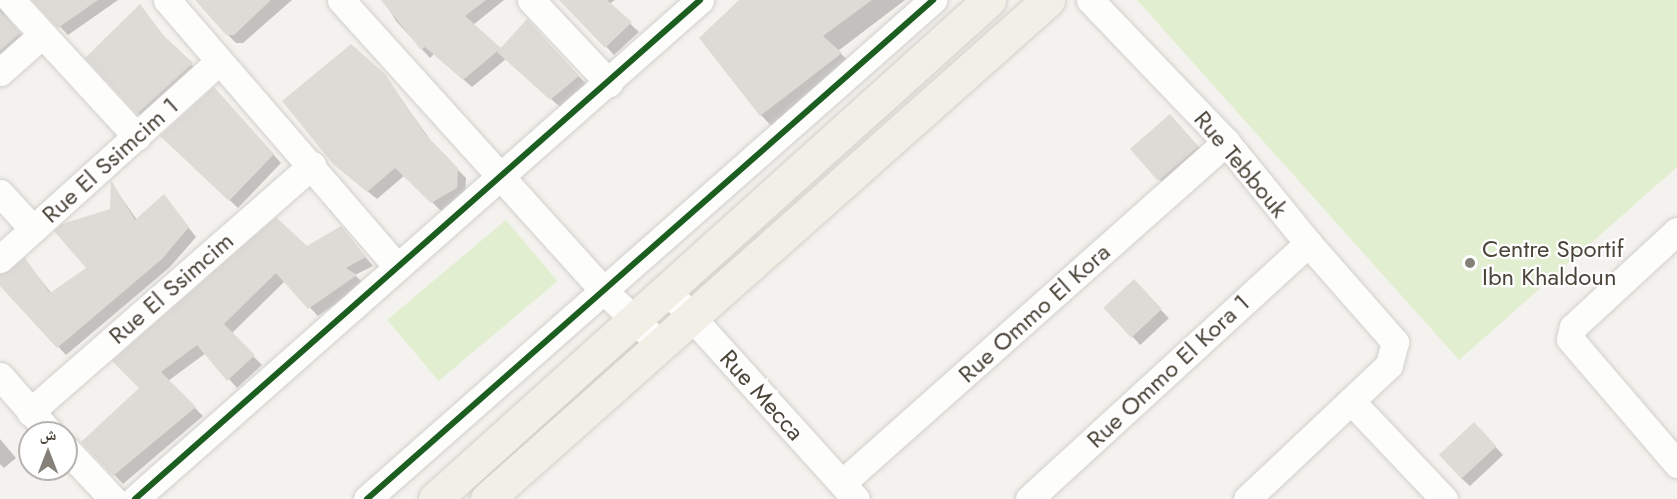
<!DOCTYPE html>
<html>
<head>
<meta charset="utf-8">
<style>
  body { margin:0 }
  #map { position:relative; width:1677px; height:499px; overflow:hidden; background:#f4f2ee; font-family:Jost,"Noto Naskh Arabic",sans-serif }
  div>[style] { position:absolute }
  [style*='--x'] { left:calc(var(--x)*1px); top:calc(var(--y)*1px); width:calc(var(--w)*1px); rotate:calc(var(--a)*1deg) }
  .green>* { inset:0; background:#e1eecf; transform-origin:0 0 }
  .shadow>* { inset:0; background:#0003; transform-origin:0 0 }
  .building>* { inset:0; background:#dedbd6; transform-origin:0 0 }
  .roads { filter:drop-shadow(0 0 2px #d2d0cb) drop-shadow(0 0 2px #d2d0cb) }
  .minor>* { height:27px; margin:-13.5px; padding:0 13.5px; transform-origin:13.5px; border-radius:13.5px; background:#fdfdfc }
  .primary>* { height:33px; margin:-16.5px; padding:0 16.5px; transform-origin:16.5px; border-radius:16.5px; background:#f2efe6 }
  .cycleway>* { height:6px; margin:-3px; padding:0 3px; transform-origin:3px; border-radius:3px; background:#1b5e20 }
  .dots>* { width:16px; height:16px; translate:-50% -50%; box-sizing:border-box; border:3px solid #fff; border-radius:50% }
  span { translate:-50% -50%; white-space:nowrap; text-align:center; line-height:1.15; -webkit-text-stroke:4.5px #fff; paint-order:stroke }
  .street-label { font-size:24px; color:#4b4439 }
  .poi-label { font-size:24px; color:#4b4439 }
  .left { translate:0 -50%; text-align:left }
  .north { position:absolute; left:18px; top:421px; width:60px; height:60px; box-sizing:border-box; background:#fff; border:2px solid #b7b4b0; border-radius:50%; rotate:0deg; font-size:16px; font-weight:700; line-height:24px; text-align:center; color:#4b4439 }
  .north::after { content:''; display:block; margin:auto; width:21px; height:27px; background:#868178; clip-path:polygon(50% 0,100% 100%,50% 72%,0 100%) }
</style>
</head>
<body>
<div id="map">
  <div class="green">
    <i style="clip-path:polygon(1137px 0,1677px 0,1677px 167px,1459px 360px)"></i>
    <i style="left:506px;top:220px;width:80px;height:155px;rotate:50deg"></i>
  </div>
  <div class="shadow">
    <i style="clip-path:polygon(0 0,8px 0,4px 14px,27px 42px,0 68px)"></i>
    <i style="clip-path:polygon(34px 0,118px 0,68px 35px)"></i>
    <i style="clip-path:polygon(203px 0,292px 0,243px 43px,236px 43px,227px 34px)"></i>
    <i style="clip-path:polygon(383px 0,504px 0,473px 25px,501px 50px,535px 29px,587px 85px,560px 107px,506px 59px,472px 87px,434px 54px,430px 58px,396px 21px)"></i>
    <i style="clip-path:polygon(563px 0,615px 0,609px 4px,639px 32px,614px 55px)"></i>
    <i style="clip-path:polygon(742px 0,905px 0,838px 51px,856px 68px,775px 130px,761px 115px)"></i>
    <i style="clip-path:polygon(140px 6px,170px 44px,200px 73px,147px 121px,138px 113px)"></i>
    <i style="clip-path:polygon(384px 75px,434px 145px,466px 178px,465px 197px,441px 211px,405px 175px,377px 199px,344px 172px)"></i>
    <i style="clip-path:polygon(222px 97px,281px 163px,238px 208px,170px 144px)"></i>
    <i style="clip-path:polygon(1178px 124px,1206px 155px,1168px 188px,1160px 180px)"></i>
    <i style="clip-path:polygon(112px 184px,137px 220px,164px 196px,196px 237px,170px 267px,66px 355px,0 283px,0 278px,25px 260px,52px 294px,88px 268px,111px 210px)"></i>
    <i style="clip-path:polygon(341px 228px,373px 266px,355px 275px,364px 284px,318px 316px,285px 281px,231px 334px,262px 365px,237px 388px,206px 353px,168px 381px,203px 416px,123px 484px,83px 442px,141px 388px,114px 361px)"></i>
    <i style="left:1134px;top:281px;width:51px;height:39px;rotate:47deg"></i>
    <i style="clip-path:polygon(1482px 432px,1503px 455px,1470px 486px,1461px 478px)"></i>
    <i style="clip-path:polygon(0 439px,16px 458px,4px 468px,0 464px)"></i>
  </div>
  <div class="building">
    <i style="clip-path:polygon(32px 0,98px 0,58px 28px)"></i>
    <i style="clip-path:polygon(195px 0,271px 0,234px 35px,226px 35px)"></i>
    <i style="clip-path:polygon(381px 0,486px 0,465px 16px,501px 48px,463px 80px,425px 47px,421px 50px)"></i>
    <i style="clip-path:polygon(559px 0,607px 0,632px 22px,605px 48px)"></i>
    <i style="clip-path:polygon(739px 0,872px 0,823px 36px,842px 53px,760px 116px,699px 38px)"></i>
    <i style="clip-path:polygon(140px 4px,163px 35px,193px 63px,137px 114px,85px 58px)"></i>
    <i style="clip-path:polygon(0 11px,20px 33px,0 51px)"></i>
    <i style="clip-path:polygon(527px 19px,579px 76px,550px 100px,497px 52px)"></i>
    <i style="clip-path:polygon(351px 44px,385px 74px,426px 135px,458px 168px,457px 188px,431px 203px,395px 168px,367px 192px,333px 164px,282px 101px)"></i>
    <i style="clip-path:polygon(214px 87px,274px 154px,229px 201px,160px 136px)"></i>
    <i style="left:1170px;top:114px;width:43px;height:53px;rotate:49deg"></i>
    <i style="clip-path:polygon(111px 180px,135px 220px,164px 194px,189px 227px,162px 259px,57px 348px,0 286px,0 274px,25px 258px,50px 293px,86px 268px,54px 231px,62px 224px,110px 209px)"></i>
    <i style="clip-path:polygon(276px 217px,307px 246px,341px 226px,366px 257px,346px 268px,357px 275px,308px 309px,276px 273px,224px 324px,255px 355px,227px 381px,197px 345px,161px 372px,196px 407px,113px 476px,81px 442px,139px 388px,112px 361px)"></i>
    <i style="left:1134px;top:279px;width:41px;height:42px;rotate:47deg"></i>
    <i style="left:1474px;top:422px;width:33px;height:48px;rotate:47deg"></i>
  </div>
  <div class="roads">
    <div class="minor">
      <i style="--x:11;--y:0;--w:186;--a:47.4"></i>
      <i style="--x:167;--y:0;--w:350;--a:49.2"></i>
      <i style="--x:341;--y:0;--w:389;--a:47.9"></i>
      <i style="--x:602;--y:289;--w:81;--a:43.5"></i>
      <i style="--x:531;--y:0;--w:114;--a:46.8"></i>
      <i style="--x:1090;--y:0;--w:197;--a:46.2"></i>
      <i style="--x:1226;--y:142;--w:130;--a:50.9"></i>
      <i style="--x:1308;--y:243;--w:132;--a:48.7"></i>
      <i style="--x:1395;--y:342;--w:24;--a:105"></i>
      <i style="--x:1389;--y:365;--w:195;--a:136.7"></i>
      <i style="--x:0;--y:72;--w:56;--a:-41.4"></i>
      <i style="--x:0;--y:193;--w:49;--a:47.5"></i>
      <i style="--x:1677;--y:231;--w:142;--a:137.3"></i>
      <i style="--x:1573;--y:327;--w:12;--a:104"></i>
      <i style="--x:1570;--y:339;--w:165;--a:49.4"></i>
      <i style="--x:0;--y:259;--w:295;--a:-42.1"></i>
      <i style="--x:668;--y:291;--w:280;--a:47.9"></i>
      <i style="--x:0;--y:376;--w:76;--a:48.7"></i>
      <i style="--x:1351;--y:401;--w:135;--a:46.5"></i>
      <i style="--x:30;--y:412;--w:375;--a:-41.2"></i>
      <i style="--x:66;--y:449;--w:69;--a:46.8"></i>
      <i style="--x:842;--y:483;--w:514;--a:-41.61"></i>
      <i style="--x:135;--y:499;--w:754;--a:-41.45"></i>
      <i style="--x:367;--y:499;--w:755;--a:-41.4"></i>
      <i style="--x:1029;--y:499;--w:379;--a:-42.5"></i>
    </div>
    <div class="primary">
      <i style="--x:435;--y:499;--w:746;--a:-42.01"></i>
      <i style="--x:487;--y:499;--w:751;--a:-41.65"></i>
    </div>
  </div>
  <div class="cycleway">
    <i style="--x:135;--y:499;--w:754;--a:-41.45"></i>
    <i style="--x:367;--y:499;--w:755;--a:-41.4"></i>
  </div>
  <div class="dots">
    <i style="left:1470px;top:263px;background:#868178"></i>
  </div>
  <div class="street-label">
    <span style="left:110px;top:160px;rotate:-42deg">Rue El Ssimcim 1</span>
    <span style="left:1241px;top:164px;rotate:50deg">Rue Tebbouk</span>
    <span style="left:171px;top:288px;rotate:-41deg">Rue El Ssimcim</span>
    <span style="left:1034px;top:313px;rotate:-42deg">Rue Ommo El Kora</span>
    <span style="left:1168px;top:371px;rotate:-43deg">Rue Ommo El Kora 1</span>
    <span style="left:762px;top:395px;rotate:48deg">Rue Mecca</span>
  </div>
  <div class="poi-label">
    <span class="left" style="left:1482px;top:263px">Centre Sportif<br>Ibn Khaldoun</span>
  </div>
  <div class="north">ش</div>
</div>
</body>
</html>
